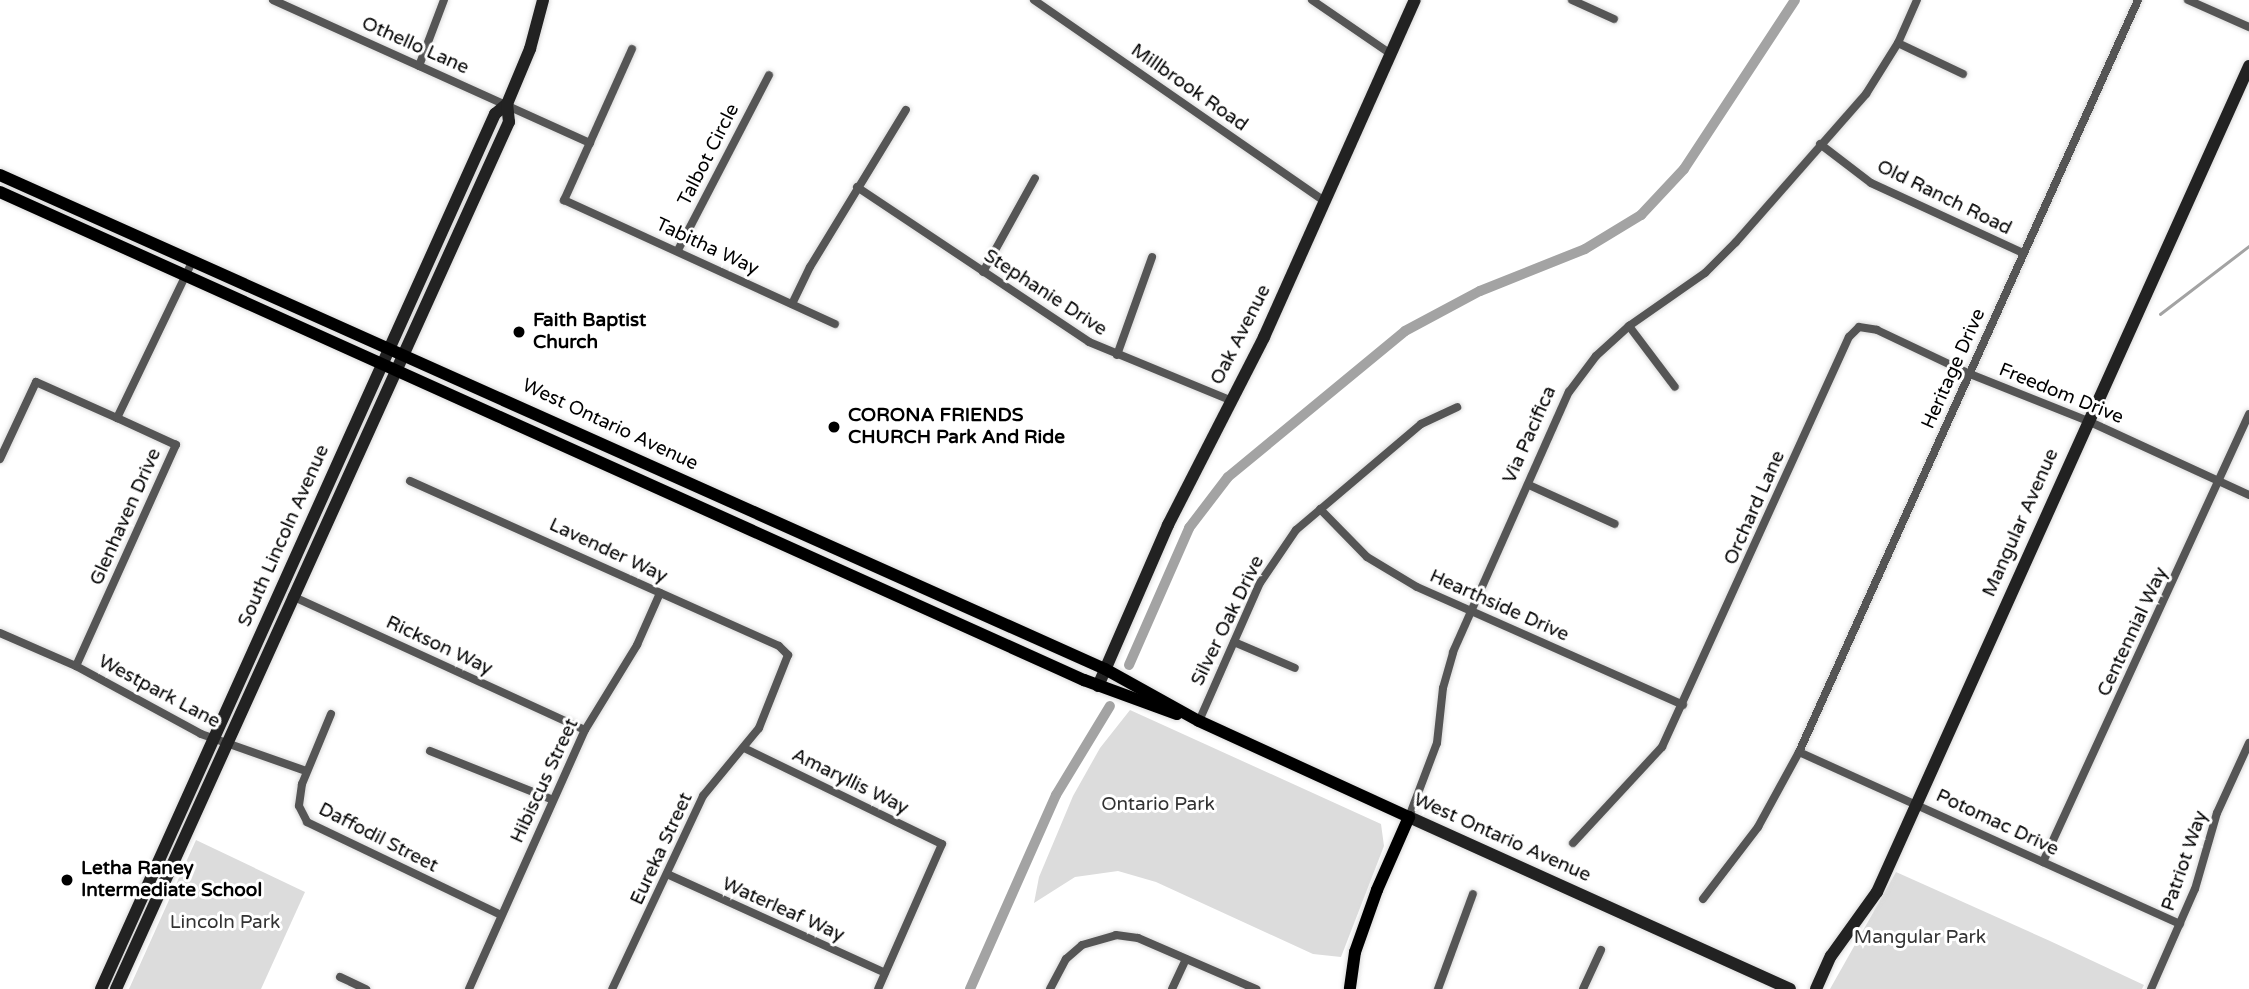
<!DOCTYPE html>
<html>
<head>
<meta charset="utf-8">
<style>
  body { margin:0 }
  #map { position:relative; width:2249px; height:989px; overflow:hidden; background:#fff; font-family:"Varela Round",sans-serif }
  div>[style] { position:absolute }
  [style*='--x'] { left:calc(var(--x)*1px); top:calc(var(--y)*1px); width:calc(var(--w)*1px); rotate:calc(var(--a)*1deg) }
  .green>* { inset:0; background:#dcdcdc }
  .stream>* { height:2.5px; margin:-1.25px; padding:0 1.25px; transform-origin:1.25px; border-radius:1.25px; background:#a3a3a3 }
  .canal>* { height:10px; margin:-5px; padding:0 5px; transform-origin:5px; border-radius:5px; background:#a3a3a3 }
  .roads { filter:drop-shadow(0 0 2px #dbdbdb) drop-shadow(0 0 2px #dbdbdb) }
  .street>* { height:8px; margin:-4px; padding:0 4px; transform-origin:4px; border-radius:4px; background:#555 }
  .secondary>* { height:12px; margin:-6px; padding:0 6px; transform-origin:6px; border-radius:6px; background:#222 }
  .primary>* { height:12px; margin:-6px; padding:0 6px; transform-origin:6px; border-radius:6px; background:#000 }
  .dots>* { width:19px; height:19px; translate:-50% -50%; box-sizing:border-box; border:4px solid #fff; border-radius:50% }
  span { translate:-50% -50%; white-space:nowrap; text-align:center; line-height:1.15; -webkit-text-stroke:6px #fff; paint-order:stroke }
  .street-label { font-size:19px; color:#000 }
  .poi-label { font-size:19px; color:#000; font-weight:700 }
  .left { translate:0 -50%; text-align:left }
  .park-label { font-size:19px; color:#333 }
</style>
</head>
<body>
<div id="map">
  <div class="green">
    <i style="clip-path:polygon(1130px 710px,1381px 824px,1384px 846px,1341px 957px,1313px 954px,1156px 882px,1118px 871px,1075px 877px,1034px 903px,1039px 877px,1073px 796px,1100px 748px)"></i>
    <i style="clip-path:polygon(196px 840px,305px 892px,261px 989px,129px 989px)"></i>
    <i style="clip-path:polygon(1896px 872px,2050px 941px,2144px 985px,2142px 989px,1830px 989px)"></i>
  </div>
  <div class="stream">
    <i style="--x:2160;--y:314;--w:112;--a:-37.4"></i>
  </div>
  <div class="canal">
    <i style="--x:1129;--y:665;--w:150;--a:-66.3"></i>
    <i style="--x:1189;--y:528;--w:64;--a:-52.6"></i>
    <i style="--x:1228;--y:477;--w:229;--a:-39.5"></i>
    <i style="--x:1405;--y:331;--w:85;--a:-28.1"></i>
    <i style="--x:1480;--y:291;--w:113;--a:-21.8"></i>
    <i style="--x:1585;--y:249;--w:66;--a:-31.3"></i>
    <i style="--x:1641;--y:215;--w:63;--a:-46.9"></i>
    <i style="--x:1684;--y:169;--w:202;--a:-56.7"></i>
    <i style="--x:970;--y:989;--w:212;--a:-66.1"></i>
    <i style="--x:1056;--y:795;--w:104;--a:-58.8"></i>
  </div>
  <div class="roads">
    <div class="street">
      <i style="--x:273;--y:0;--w:348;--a:24.3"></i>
      <i style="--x:1034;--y:0;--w:355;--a:34.7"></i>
      <i style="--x:1312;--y:0;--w:96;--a:34.4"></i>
      <i style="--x:1572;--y:0;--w:46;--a:24.3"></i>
      <i style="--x:2188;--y:0;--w:67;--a:23.9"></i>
      <i style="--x:1898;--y:43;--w:72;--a:25.5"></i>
      <i style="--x:632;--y:49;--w:166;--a:114.2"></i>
      <i style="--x:564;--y:200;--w:298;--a:24.6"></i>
      <i style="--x:419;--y:66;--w:71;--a:-69.3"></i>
      <i style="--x:1820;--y:144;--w:64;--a:37.4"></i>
      <i style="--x:1871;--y:183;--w:167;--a:24.7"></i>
      <i style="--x:857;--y:187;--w:279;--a:33.7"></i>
      <i style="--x:1089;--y:342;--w:152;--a:22.4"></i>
      <i style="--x:678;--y:250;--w:197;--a:-62.5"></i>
      <i style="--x:983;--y:272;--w:107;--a:-61"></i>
      <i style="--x:792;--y:304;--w:41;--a:-64.1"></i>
      <i style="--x:810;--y:267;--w:184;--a:-58.6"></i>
      <i style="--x:1629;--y:326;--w:76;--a:53"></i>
      <i style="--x:1117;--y:355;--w:104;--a:-70.3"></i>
      <i style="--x:0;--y:459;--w:85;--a:-64.9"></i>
      <i style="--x:36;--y:382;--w:89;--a:24"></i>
      <i style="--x:410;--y:481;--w:404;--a:24.1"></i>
      <i style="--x:779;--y:646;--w:13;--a:45"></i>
      <i style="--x:788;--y:655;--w:79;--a:111.7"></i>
      <i style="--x:759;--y:728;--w:88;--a:129.5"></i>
      <i style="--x:703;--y:796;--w:213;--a:115.2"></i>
      <i style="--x:1529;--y:485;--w:94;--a:24.4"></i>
      <i style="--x:1320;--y:509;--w:67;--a:45.6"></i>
      <i style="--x:1367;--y:557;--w:58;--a:31"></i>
      <i style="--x:1417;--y:587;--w:291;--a:23.9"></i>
      <i style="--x:292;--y:596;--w:322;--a:24.6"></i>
      <i style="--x:0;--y:633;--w:83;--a:23.5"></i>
      <i style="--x:76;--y:666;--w:142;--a:28.5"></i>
      <i style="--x:201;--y:734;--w:111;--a:19.4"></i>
      <i style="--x:1234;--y:642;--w:66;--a:23.1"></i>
      <i style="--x:76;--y:666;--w:243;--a:-65.7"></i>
      <i style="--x:176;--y:445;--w:65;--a:-155.4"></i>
      <i style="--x:117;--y:418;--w:173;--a:-64.3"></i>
      <i style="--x:331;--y:714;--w:76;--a:112.5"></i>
      <i style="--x:302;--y:784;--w:22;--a:98"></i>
      <i style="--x:299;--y:806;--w:18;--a:63"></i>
      <i style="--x:307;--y:822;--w:215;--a:25.6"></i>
      <i style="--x:1199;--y:721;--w:151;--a:-66.2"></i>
      <i style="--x:1260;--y:583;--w:64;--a:-55.8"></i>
      <i style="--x:1296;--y:530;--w:164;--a:-40.3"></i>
      <i style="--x:1421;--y:424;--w:40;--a:-25"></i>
      <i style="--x:744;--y:748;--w:220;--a:25.9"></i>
      <i style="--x:942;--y:844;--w:158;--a:113.8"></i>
      <i style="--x:430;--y:751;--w:132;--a:21.7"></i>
      <i style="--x:1799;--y:752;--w:418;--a:24.3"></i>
      <i style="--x:1409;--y:817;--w:79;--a:-69.3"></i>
      <i style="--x:1437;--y:743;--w:55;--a:-83.8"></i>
      <i style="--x:1443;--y:688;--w:37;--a:-74"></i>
      <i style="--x:1453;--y:652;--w:285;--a:-66"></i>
      <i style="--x:1569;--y:392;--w:45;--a:-53.1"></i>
      <i style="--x:1596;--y:356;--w:45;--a:-42.3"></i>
      <i style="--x:1629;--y:326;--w:93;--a:-34.9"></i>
      <i style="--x:1705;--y:273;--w:44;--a:-45"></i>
      <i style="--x:1736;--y:242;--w:197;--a:-48.7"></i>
      <i style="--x:1866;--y:94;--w:60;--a:-57.9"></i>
      <i style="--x:1898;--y:43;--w:47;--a:-66.2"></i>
      <i style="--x:1573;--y:843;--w:131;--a:-47.2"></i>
      <i style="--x:1662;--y:747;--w:451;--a:-65.5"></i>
      <i style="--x:1849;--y:337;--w:14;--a:-45"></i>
      <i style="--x:1859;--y:327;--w:18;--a:9"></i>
      <i style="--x:1877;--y:330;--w:103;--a:25.3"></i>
      <i style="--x:1970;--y:374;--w:127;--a:21.7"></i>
      <i style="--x:2088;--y:421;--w:177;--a:24.7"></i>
      <i style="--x:2043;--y:862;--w:493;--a:-65.3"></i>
      <i style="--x:667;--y:874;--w:239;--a:24.4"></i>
      <i style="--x:1703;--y:899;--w:91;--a:-52.6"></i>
      <i style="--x:1758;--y:827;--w:85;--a:-61.3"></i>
      <i style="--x:1799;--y:752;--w:825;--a:-65.73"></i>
      <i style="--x:340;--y:977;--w:29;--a:25"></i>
      <i style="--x:469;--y:989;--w:284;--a:-65.9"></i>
      <i style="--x:585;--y:730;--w:100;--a:-58.5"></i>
      <i style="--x:637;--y:645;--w:57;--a:-66.1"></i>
      <i style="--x:1050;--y:989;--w:34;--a:-62"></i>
      <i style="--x:1066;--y:959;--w:21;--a:-41"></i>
      <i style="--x:1082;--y:945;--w:35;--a:-16"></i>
      <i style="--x:1116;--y:935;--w:22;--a:8"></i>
      <i style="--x:1138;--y:938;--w:129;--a:23.4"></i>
      <i style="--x:1172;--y:989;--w:33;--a:-65"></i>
      <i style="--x:1438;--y:989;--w:101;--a:-69.8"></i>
      <i style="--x:1583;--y:989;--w:43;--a:-65.2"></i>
      <i style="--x:2151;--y:989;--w:109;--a:-66.3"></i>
      <i style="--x:2195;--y:889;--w:79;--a:-73.9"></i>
      <i style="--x:2217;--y:813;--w:77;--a:-65.4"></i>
    </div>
    <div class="secondary">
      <i style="--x:1098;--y:686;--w:176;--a:-66.5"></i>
      <i style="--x:1168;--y:525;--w:211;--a:-62.9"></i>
      <i style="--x:1264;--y:337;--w:369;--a:-65.9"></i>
      <i style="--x:1409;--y:817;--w:418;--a:24.3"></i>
      <i style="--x:101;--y:989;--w:960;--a:-65.76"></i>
      <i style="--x:495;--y:114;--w:16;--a:-40"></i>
      <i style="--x:507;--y:104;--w:60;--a:-67.3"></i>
      <i style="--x:530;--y:49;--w:51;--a:-75.1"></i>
      <i style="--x:116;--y:989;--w:952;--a:-65.62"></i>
      <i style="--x:509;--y:122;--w:18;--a:-96"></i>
      <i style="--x:1816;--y:989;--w:36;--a:-66"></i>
      <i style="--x:1831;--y:956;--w:79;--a:-54.3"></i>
      <i style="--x:1877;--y:892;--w:906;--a:-65.75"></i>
    </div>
    <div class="primary">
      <i style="--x:0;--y:175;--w:1210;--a:24.09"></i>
      <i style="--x:1105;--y:669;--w:107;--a:29"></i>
      <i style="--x:1199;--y:721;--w:231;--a:24.6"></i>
      <i style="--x:1409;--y:817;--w:80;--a:113.7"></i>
      <i style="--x:1377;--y:890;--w:66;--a:109.5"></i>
      <i style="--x:1355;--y:952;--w:37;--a:98"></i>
      <i style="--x:0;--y:192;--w:1189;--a:24.24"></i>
      <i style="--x:1084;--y:680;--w:99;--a:20.1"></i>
    </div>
  </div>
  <div class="dots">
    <i style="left:519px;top:332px;background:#000"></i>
    <i style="left:834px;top:427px;background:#000"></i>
    <i style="left:67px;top:880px;background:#000"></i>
  </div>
  <div class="street-label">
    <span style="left:415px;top:46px;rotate:24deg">Othello Lane</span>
    <span style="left:1189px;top:88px;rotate:35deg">Millbrook Road</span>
    <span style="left:709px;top:155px;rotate:-63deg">Talbot Circle</span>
    <span style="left:1944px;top:198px;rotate:26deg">Old Ranch Road</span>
    <span style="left:707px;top:247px;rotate:25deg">Tabitha Way</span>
    <span style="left:1045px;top:293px;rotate:33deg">Stephanie Drive</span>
    <span style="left:1241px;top:335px;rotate:-63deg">Oak Avenue</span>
    <span style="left:1954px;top:369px;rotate:-66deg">Heritage Drive</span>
    <span style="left:2061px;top:394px;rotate:22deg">Freedom Drive</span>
    <span style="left:610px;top:425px;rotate:25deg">West Ontario Avenue</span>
    <span style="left:1530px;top:435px;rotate:-66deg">Via Pacifica</span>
    <span style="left:1755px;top:508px;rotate:-66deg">Orchard Lane</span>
    <span style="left:126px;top:517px;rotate:-66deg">Glenhaven Drive</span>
    <span style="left:2021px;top:523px;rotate:-66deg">Mangular Avenue</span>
    <span style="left:284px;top:536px;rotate:-66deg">South Lincoln Avenue</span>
    <span style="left:608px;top:551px;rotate:25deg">Lavender Way</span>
    <span style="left:1499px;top:606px;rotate:24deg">Hearthside Drive</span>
    <span style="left:1228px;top:621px;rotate:-64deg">Silver Oak Drive</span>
    <span style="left:2133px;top:632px;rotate:-65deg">Centennial Way</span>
    <span style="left:439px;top:646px;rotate:25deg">Rickson Way</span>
    <span style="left:159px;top:692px;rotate:28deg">Westpark Lane</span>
    <span style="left:545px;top:781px;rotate:-65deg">Hibiscus Street</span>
    <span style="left:850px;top:782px;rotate:26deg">Amaryllis Way</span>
    <span style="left:1997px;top:823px;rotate:25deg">Potomac Drive</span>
    <span style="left:378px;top:838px;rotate:27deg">Daffodil Street</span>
    <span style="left:1502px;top:838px;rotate:24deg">West Ontario Avenue</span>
    <span style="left:662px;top:849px;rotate:-65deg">Eureka Street</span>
    <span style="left:2185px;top:861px;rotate:-71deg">Patriot Way</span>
    <span style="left:783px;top:910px;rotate:24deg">Waterleaf Way</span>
  </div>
  <div class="poi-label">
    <span class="left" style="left:533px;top:332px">Faith Baptist<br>Church</span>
    <span class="left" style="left:848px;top:427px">CORONA FRIENDS<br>CHURCH Park And Ride</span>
    <span class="left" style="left:81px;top:880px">Letha Raney<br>Intermediate School</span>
  </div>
  <div class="park-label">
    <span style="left:1158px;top:805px">Ontario Park</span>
    <span style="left:225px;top:923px">Lincoln Park</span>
    <span style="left:1920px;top:938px">Mangular Park</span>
  </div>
</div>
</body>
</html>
